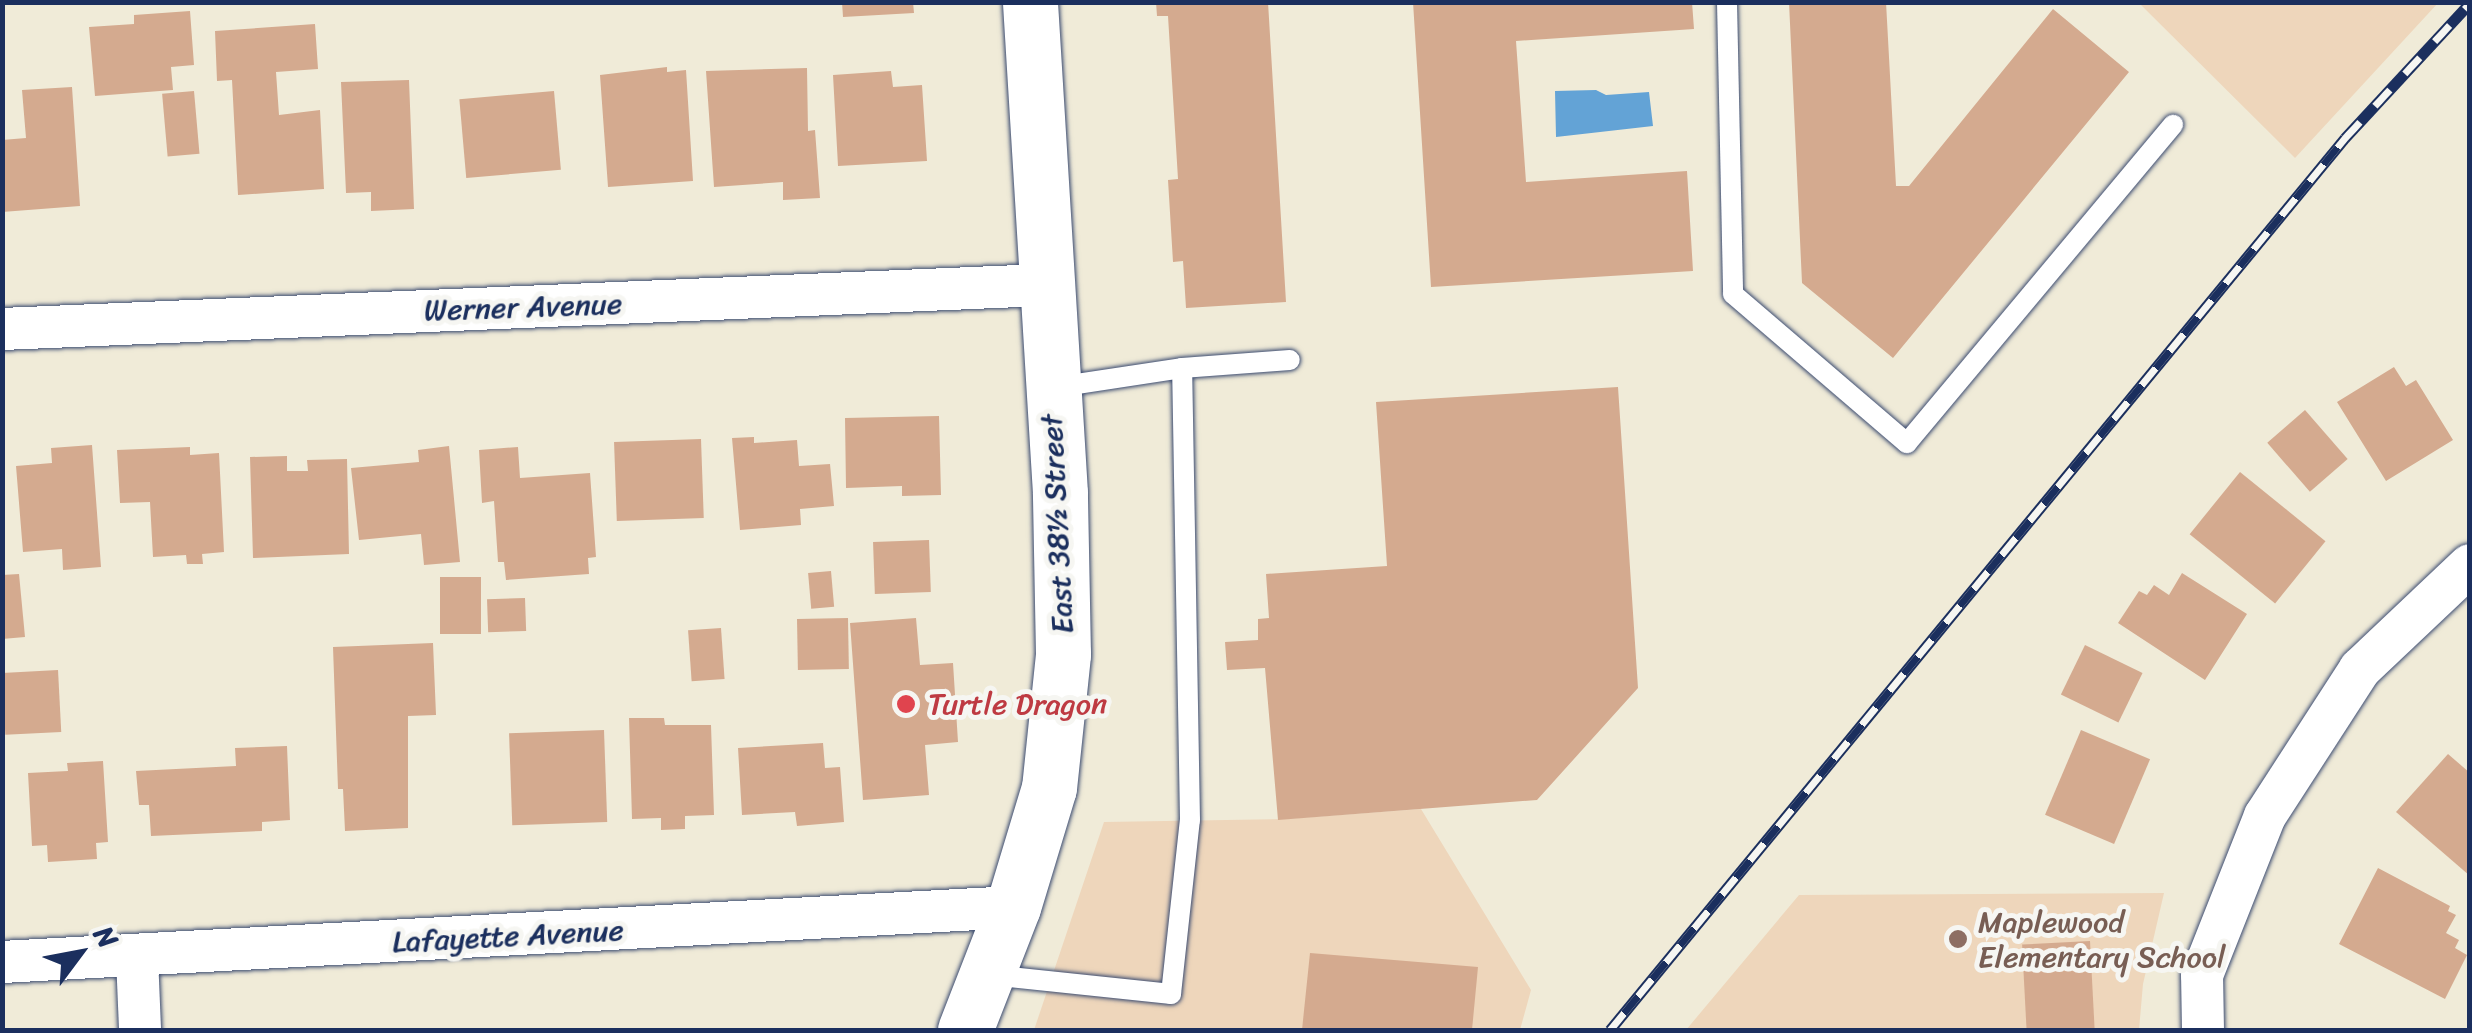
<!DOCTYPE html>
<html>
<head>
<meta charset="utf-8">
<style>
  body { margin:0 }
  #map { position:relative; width:2472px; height:1033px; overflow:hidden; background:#f0ebd8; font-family:Sriracha,sans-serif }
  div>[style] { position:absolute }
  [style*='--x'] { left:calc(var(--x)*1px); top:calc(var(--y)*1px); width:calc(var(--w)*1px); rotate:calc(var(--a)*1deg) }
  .built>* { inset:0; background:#eed6bb }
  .water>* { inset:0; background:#63a3d6 }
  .building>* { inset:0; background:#d4aa8f; transform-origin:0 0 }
  .roads { filter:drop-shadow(0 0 2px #3b4b70) drop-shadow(0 0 2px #3b4b70) }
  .lane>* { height:20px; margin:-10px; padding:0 10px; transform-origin:10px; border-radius:10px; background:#fff }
  .street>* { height:42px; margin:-21px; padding:0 21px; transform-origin:21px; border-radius:21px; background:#fff }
  .secondary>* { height:55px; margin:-27.5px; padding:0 27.5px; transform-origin:27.5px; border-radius:27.5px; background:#fff }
  .rail>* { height:11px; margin-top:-5.5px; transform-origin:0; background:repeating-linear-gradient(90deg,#f6f6f2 0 22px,#1b2f5e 0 44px); box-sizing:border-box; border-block:2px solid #1b2f5e }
  .dots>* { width:28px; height:28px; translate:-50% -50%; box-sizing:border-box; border:5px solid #f6f6f2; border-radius:50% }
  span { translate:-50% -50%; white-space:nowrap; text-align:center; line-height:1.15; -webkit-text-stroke:10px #f6f6f2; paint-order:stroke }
  .street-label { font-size:30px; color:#1b2f5e }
  .health-label { font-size:30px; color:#be3a42 }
  .left { translate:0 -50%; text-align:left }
  .education-label { font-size:30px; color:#785e54 }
  .frame { position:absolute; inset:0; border:5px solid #1b2f5e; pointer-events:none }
  .north { position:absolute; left:30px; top:903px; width:100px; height:100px; -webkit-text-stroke:8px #f6f6f2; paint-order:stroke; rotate:58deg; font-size:28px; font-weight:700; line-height:40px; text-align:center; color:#1b2f5e }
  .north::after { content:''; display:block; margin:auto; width:35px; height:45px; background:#1b2f5e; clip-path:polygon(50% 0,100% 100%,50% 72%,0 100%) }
</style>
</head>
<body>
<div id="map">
  <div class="built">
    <i style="clip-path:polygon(2139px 3px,2438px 3px,2295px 158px)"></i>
    <i style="clip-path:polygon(1421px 809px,1531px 990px,1520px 1030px,1034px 1030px,1104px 822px,1286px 819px)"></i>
    <i style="clip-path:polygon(2164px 893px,2143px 984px,2139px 1030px,1686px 1030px,1799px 895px)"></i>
  </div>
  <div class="water">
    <i style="clip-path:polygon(1596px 90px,1606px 95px,1649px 92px,1653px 126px,1556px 137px,1555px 91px)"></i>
  </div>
  <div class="building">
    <i style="clip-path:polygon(842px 2px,913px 2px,914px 13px,843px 17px)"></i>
    <i style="clip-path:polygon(1156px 2px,1268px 2px,1286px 302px,1186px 308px,1183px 261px,1173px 262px,1168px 180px,1178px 179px,1168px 16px,1157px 16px)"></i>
    <i style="clip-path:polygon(1413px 2px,1692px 2px,1694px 29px,1516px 41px,1526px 182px,1687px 171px,1693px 271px,1431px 287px)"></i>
    <i style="clip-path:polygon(1789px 2px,1886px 2px,1896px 186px,1909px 186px,2053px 9px,2129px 72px,1893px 358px,1802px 283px)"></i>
    <i style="clip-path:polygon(190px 11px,194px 65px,171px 67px,173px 90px,95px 96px,89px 27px,134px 24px,134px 15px)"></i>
    <i style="clip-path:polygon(315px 24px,318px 69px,276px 72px,279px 115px,320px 110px,324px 189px,238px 195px,232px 80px,217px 81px,215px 31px)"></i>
    <i style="clip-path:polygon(667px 67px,667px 72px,686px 70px,693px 181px,608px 187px,600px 75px)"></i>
    <i style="clip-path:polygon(807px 68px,808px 131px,815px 130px,820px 198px,783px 200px,783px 182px,714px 187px,706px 71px)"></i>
    <i style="clip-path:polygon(891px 71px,893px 87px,922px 85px,927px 161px,838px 166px,833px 75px)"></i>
    <i style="clip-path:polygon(409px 80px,414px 209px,371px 211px,371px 192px,346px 193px,341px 82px)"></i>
    <i style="clip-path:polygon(72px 87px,80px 206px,2px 212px,2px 140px,26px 138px,22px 90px)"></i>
    <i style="left:194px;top:91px;width:63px;height:32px;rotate:85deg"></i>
    <i style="left:554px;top:91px;width:79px;height:95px;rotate:85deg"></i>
    <i style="clip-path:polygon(2394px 367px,2406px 386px,2416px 380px,2453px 440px,2386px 481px,2337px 402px)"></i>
    <i style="clip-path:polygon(1618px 387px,1638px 688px,1537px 800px,1278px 820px,1265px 668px,1227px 670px,1225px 642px,1258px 640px,1258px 619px,1269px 618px,1266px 574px,1387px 566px,1376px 402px)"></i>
    <i style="left:2305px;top:410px;width:65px;height:50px;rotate:49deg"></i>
    <i style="clip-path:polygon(939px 416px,941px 495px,902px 496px,902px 486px,846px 488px,845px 418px)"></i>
    <i style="clip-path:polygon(754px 437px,754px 443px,797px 440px,799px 466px,830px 464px,834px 506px,800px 509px,801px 525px,740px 530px,732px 438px)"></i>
    <i style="left:701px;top:439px;width:79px;height:87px;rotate:88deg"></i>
    <i style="clip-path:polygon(92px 445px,101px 567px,63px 570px,62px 549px,23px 552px,16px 466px,52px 463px,51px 448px)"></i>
    <i style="clip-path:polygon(449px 446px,460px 562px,424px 565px,421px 534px,359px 540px,351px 468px,419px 462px,418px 450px)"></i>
    <i style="clip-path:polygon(190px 447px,190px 455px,219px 453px,224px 552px,202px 554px,203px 564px,187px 564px,186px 555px,153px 557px,150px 502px,120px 503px,117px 450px)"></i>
    <i style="clip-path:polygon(518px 447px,520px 478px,590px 473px,596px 557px,588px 558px,589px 574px,506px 580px,504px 562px,498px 562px,494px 501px,482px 503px,479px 450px)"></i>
    <i style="clip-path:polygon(287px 456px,287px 471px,308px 471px,307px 460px,347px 459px,349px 554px,253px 558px,250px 457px)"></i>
    <i style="left:2240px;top:472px;width:110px;height:80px;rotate:39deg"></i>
    <i style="left:929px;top:540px;width:52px;height:56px;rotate:88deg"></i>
    <i style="left:831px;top:571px;width:36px;height:23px;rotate:85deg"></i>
    <i style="clip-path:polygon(2182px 573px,2247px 614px,2205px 680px,2118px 623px,2139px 591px,2147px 595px,2154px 585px,2169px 595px)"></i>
    <i style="clip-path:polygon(19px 574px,25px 637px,2px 639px,2px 575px)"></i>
    <i style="left:481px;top:577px;width:57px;height:41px;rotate:90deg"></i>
    <i style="left:525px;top:598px;width:33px;height:38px;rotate:88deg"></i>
    <i style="left:848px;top:618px;width:51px;height:51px;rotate:89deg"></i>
    <i style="clip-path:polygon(916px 618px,920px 665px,953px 663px,958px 742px,925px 745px,929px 795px,863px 800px,850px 623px)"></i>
    <i style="left:721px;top:628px;width:51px;height:33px;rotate:86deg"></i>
    <i style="clip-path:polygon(433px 643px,436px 715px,408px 716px,408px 828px,345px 831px,343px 789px,338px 789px,333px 647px)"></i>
    <i style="left:2085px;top:645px;width:64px;height:55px;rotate:26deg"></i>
    <i style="left:58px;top:670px;width:62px;height:56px;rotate:87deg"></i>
    <i style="clip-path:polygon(629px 718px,664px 718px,665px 725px,711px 725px,714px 815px,685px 816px,685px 829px,661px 830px,661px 818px,632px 819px)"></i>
    <i style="left:604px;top:730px;width:92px;height:95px;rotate:88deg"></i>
    <i style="left:2081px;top:730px;width:75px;height:92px;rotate:23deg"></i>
    <i style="clip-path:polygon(823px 743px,825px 768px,840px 767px,844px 822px,797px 826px,795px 812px,742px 815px,738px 748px)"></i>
    <i style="clip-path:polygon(287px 746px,290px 820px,262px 822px,262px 831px,151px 836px,149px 805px,139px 805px,136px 771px,236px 766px,235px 748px)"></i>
    <i style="clip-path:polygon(2448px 754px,2470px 773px,2470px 876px,2396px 812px)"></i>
    <i style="clip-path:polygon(103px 761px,108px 842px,96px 843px,97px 859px,48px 862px,47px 845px,32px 846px,28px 773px,68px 771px,67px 763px)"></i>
    <i style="clip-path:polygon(2378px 868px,2450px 906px,2448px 911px,2456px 915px,2446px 933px,2459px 940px,2455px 948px,2467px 955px,2445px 999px,2339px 944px)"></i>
    <i style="left:2090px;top:941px;width:89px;height:68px;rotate:87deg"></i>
    <i style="clip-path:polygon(1310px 953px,1478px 967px,1472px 1030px,1302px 1030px)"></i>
  </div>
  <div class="roads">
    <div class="lane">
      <i style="--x:1727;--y:2;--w:292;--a:88.8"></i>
      <i style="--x:1733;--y:294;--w:229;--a:40.6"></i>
      <i style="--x:1907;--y:443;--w:415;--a:-50.1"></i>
      <i style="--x:1057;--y:387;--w:126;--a:-8.6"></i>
      <i style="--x:1182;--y:368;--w:108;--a:-4.2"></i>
      <i style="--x:991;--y:975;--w:181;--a:6"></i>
      <i style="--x:1171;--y:994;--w:175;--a:-83.8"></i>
      <i style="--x:1190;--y:820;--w:452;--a:-91"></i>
    </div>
    <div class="street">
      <i style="--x:2;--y:329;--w:1043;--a:-2.42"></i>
      <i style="--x:137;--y:957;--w:73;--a:87.6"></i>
      <i style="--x:2;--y:962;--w:1012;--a:-3.11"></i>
      <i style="--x:2203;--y:1030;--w:55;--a:-91"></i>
      <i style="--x:2202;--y:975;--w:171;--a:-68.4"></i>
      <i style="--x:2265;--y:816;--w:175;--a:-57.1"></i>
      <i style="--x:2360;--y:669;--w:151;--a:-43.4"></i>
    </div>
    <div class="secondary">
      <i style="--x:965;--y:1030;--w:132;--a:-68.7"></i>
      <i style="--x:1013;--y:907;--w:124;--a:-73.2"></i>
      <i style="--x:1049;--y:788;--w:135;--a:-84"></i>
      <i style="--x:1063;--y:654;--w:161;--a:-91.1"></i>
      <i style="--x:1060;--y:493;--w:492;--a:-93.5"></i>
    </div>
  </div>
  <div class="rail">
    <i style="--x:1610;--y:1030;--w:1156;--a:-50.51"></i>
    <i style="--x:2345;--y:138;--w:184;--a:-47.2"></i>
  </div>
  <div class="dots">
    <i style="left:906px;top:704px;background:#e0444e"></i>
    <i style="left:1958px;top:939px;background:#8d6e63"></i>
  </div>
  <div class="street-label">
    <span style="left:523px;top:307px;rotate:-2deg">Werner Avenue</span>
    <span style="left:1057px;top:524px;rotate:-93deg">East 38½ Street</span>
    <span style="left:508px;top:936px;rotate:-3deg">Lafayette Avenue</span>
  </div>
  <div class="health-label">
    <span class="left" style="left:928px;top:704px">Turtle Dragon</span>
  </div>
  <div class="education-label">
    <span class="left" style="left:1978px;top:939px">Maplewood<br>Elementary School</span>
  </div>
  <div class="frame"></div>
  <div class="north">N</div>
</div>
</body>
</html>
